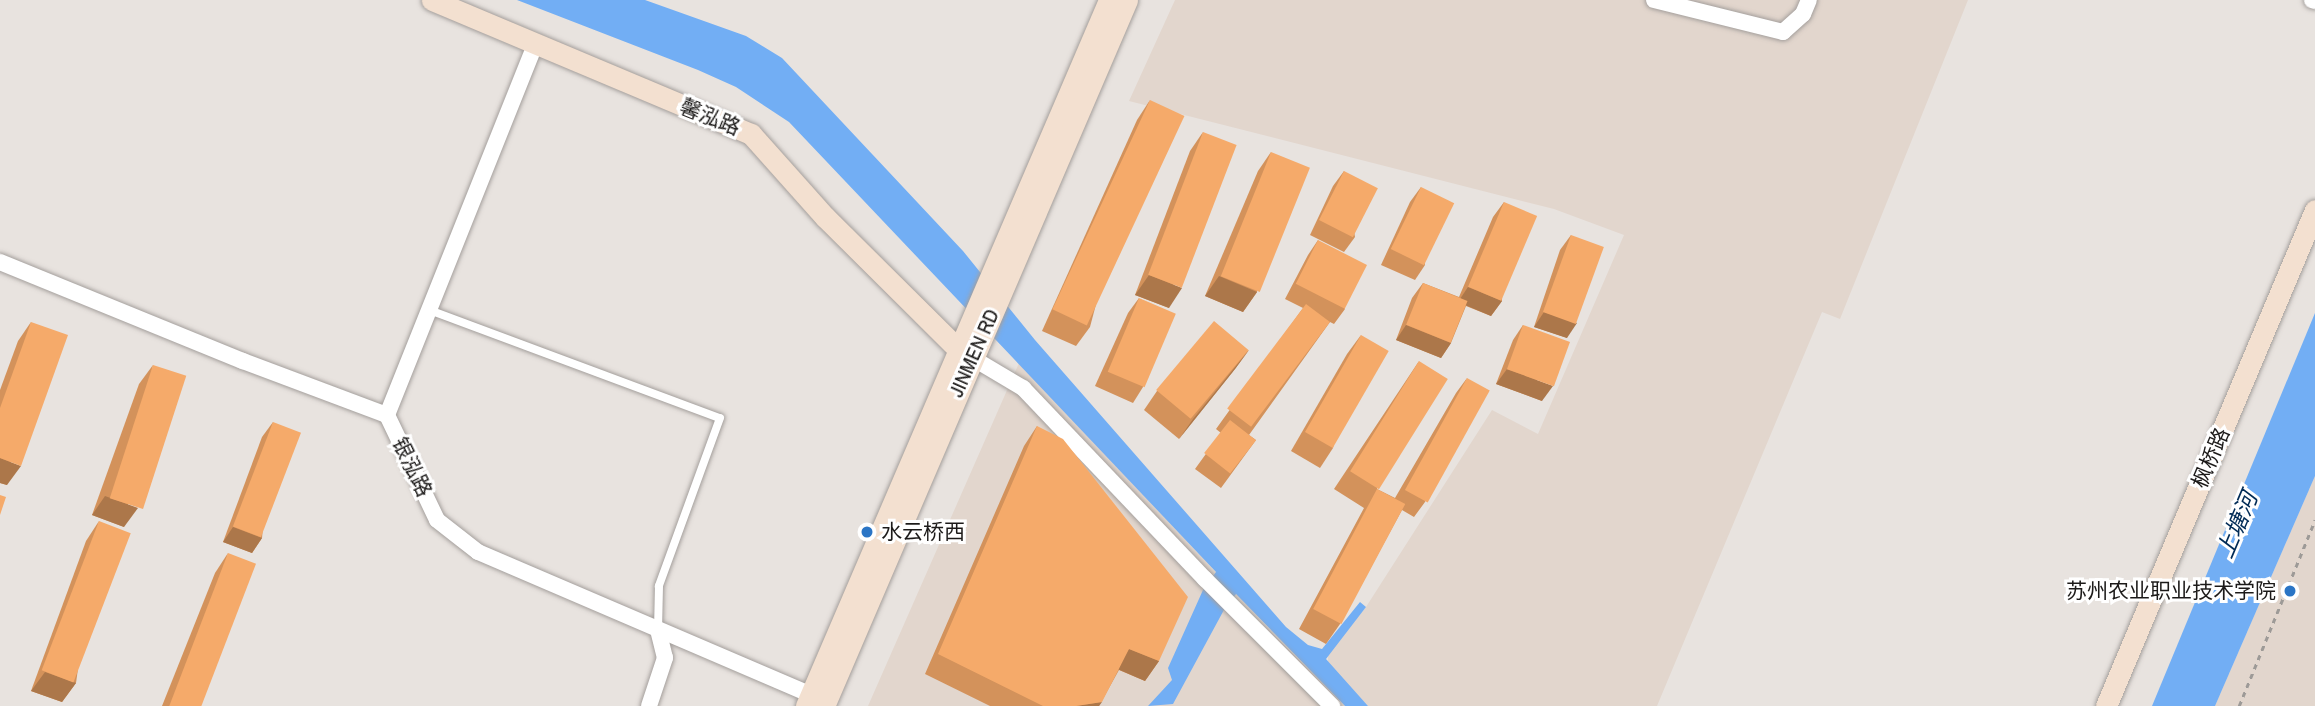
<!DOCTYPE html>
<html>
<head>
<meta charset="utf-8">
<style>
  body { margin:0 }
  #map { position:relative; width:2315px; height:706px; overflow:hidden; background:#e8e3df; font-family:"Archivo Narrow","Noto Sans SC",sans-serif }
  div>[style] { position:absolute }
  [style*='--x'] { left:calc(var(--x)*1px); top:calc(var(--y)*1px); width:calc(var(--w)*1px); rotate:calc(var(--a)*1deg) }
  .built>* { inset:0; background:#e2d6cd }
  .water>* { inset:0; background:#72aef4 }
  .path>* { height:2.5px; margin-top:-1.25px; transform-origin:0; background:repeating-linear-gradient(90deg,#9d9a97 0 5px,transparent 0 10px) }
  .roads { filter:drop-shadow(0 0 2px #a49f9c) drop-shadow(0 0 2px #a49f9c) }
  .lane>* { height:8px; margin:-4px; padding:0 4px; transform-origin:4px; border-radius:4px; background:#fff }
  .street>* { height:16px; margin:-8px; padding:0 8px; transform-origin:8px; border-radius:8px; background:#fff }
  .secondary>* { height:21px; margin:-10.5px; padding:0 10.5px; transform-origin:10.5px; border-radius:10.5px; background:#f3e0d0 }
  .wall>* { inset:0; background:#d3925b }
  .shaded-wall>* { inset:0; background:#ac774a }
  .building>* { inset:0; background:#f5aa6a; transform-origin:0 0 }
  .dots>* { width:19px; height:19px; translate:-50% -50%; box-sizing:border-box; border:4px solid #fff; border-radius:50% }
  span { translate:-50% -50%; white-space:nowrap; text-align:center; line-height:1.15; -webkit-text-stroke:6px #fff; paint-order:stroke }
  .street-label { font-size:21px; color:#1c1a19 }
  .poi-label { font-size:21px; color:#1c1a19 }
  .left { translate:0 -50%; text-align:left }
  .right { translate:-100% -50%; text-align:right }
  .water-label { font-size:23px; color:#012b56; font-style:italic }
</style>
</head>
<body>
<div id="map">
  <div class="built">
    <i style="clip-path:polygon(1175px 0,1968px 0,1840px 319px,1822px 312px,1657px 706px,1368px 706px,1328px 664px,1328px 654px,1366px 607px,1492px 410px,1538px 434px,1624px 235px,1554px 209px,1129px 101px)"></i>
    <i style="clip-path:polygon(1019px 363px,1275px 635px,1345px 706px,868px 706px)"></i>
    <i style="clip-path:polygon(2315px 476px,2315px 706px,2215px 706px)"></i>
  </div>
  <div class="water">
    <i style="clip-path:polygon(517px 0,645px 0,746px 36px,782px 58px,963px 251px,1035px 340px,1286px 627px,1308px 645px,1322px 649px,1360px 602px,1366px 607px,1326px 659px,1368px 706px,1345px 706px,1236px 594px,1225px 608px,1173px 704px,1148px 706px,1172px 680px,1168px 668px,1203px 590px,1216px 572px,789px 122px,736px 87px,698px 70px)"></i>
    <i style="clip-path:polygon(2315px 313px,2315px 476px,2215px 706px,2152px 706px)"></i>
  </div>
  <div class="path">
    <i style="--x:2239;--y:706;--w:201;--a:-67.8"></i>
  </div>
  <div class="roads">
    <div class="lane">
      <i style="--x:429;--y:310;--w:310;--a:20.4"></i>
      <i style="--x:720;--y:418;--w:179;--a:110"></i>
      <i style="--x:659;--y:586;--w:44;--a:91.3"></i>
    </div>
    <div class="street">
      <i style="--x:1654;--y:0;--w:133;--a:13.9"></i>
      <i style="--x:1783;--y:32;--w:27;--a:-42"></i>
      <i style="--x:1803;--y:14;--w:15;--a:-67"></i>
      <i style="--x:2312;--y:0;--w:3;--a:18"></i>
      <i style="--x:0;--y:262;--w:262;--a:22.2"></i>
      <i style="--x:243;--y:361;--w:154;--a:20.6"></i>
      <i style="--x:387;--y:415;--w:116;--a:64.5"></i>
      <i style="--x:437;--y:520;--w:52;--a:38"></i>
      <i style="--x:478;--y:552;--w:362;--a:23.2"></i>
      <i style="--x:964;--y:353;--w:69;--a:30.7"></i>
      <i style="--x:1023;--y:388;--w:264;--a:46.4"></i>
      <i style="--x:1205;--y:579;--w:180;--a:45"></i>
      <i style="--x:387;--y:415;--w:399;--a:-68.2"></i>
      <i style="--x:649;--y:706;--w:51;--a:-71.6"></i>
      <i style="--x:665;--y:658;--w:29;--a:-104"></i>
    </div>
    <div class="secondary">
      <i style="--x:432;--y:0;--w:346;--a:22.8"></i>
      <i style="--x:751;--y:134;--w:111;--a:48.3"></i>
      <i style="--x:825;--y:217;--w:187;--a:44.8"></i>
      <i style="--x:806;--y:706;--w:768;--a:-66.77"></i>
      <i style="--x:824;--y:706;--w:768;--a:-66.77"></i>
      <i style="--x:2106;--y:706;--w:538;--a:-67.15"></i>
    </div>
  </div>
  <div class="wall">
    <i style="clip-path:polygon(1150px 100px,1090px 327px,1076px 346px,1042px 331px,1137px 120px)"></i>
    <i style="clip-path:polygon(1203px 132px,1169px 308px,1135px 295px,1190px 151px)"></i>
    <i style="clip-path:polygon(1271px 152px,1257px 292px,1243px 312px,1205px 296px,1258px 171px)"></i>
    <i style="clip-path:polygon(1344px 171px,1355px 237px,1344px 252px,1310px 235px,1333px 186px)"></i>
    <i style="clip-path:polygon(1421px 187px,1425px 265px,1415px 280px,1381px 265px,1410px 202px)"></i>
    <i style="clip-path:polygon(1504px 202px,1502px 301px,1491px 316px,1466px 306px,1451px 343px,1441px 358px,1396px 340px,1412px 298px,1423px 283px,1459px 297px,1493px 217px)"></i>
    <i style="clip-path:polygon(1571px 235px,1567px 338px,1534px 327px,1560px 250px)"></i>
    <i style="clip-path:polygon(1318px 240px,1345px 309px,1334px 324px,1330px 322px,1249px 435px,1256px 440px,1221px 488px,1195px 469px,1221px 433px,1216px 429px,1303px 308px,1285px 299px,1308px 255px)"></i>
    <i style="clip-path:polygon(1139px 298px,1143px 387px,1133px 403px,1095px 386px,1128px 313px)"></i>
    <i style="clip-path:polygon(31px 322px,7px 485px,0 483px,0 390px,18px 341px)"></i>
    <i style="clip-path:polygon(1523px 325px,1542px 401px,1496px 384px,1513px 340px)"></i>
    <i style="clip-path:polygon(1361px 335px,1333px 448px,1320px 468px,1291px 451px,1347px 354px)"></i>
    <i style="clip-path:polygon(1249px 350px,1235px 369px,1179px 439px,1144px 410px,1157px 391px)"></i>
    <i style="clip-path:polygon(1419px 361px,1377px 489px,1395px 498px,1456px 393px,1467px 378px,1425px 502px,1414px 517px,1402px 510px,1340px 624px,1326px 644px,1299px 629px,1364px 508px,1334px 489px)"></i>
    <i style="clip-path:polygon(153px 365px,124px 527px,92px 515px,139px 384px)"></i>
    <i style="clip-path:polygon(273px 422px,262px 538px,252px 553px,223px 542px,262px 437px)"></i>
    <i style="clip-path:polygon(1037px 426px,1159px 661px,1145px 681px,1119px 670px,1099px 706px,990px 706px,925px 674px,1024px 446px)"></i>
    <i style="clip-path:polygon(99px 521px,76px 683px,62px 702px,31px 691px,86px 541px)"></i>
    <i style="clip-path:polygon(228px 553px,200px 706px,162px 706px,215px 573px)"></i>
  </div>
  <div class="shaded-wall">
    <i style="clip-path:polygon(1149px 275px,1182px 288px,1169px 308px,1135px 295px)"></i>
    <i style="clip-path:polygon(1219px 276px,1257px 292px,1243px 312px,1205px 296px)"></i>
    <i style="clip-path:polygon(1468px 287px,1502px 301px,1491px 316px,1458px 302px)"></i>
    <i style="clip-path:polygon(1544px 312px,1577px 323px,1567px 338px,1534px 327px)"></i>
    <i style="clip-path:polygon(1406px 325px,1451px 343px,1441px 358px,1396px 340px)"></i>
    <i style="clip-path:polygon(1249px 350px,1235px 369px,1179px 439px,1193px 419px)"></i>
    <i style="clip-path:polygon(1507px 369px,1553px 386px,1542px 401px,1496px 384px)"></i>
    <i style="clip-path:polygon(0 458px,21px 466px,7px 485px,0 483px)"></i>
    <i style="clip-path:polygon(105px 496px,138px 508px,124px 527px,92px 515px)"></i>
    <i style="clip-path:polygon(233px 527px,262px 538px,252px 553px,223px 542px)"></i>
    <i style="clip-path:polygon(1129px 649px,1159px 661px,1145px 681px,1115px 668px)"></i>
    <i style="clip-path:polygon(45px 672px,76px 683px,62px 702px,31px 691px)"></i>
    <i style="clip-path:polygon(1102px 702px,1099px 706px,1076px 706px)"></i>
  </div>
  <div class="building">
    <i style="left:1150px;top:100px;width:38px;height:231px;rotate:25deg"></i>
    <i style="left:1203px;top:132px;width:36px;height:153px;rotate:21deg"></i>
    <i style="left:1271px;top:152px;width:42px;height:134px;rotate:22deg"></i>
    <i style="left:1344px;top:171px;width:38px;height:55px;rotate:27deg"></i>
    <i style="left:1421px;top:187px;width:37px;height:69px;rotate:26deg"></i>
    <i style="left:1504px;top:202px;width:36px;height:92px;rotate:23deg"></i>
    <i style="left:1571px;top:235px;width:35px;height:82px;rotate:20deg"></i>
    <i style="left:1318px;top:240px;width:55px;height:49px;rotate:27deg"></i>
    <i style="left:1423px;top:283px;width:48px;height:45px;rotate:22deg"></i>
    <i style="left:1139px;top:298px;width:40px;height:80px;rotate:23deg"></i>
    <i style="left:1306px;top:304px;width:30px;height:131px;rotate:37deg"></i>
    <i style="left:1214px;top:321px;width:45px;height:90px;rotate:40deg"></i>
    <i style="clip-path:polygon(31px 322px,68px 335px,21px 466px,0 458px,0 408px)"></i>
    <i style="left:1523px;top:325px;width:50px;height:47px;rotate:20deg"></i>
    <i style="left:1361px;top:335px;width:32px;height:112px;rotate:30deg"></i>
    <i style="left:1419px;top:361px;width:34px;height:130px;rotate:32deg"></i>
    <i style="left:153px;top:365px;width:35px;height:140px;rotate:18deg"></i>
    <i style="left:1467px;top:378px;width:26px;height:128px;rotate:29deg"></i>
    <i style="left:1230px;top:420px;width:33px;height:42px;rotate:38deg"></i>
    <i style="left:273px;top:422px;width:30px;height:112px;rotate:21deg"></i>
    <i style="clip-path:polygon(1037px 426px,1063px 439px,1188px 597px,1159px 661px,1129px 649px,1102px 702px,1076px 706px,1043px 706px,938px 654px)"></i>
    <i style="left:1377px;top:489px;width:32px;height:136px;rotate:28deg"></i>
    <i style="clip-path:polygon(0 495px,6px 497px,0 515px)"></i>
    <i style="left:99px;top:521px;width:34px;height:160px;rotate:21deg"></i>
    <i style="left:228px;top:553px;width:30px;height:164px;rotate:21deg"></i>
  </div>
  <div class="dots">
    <i style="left:867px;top:532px;background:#2b75c5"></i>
    <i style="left:2290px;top:591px;background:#2b75c5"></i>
  </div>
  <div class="street-label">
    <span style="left:710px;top:117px;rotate:22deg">馨泓路</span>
    <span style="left:974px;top:353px;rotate:-66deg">JINMEN RD</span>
    <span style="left:2211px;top:458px;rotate:-67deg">枫桥路</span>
    <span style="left:412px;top:467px;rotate:64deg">银泓路</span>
  </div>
  <div class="poi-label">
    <span class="left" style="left:881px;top:532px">水云桥西</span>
    <span class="right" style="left:2276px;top:591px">苏州农业职业技术学院</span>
  </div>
  <div class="water-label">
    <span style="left:2237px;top:525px;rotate:-67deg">上塘河</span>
  </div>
</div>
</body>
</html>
